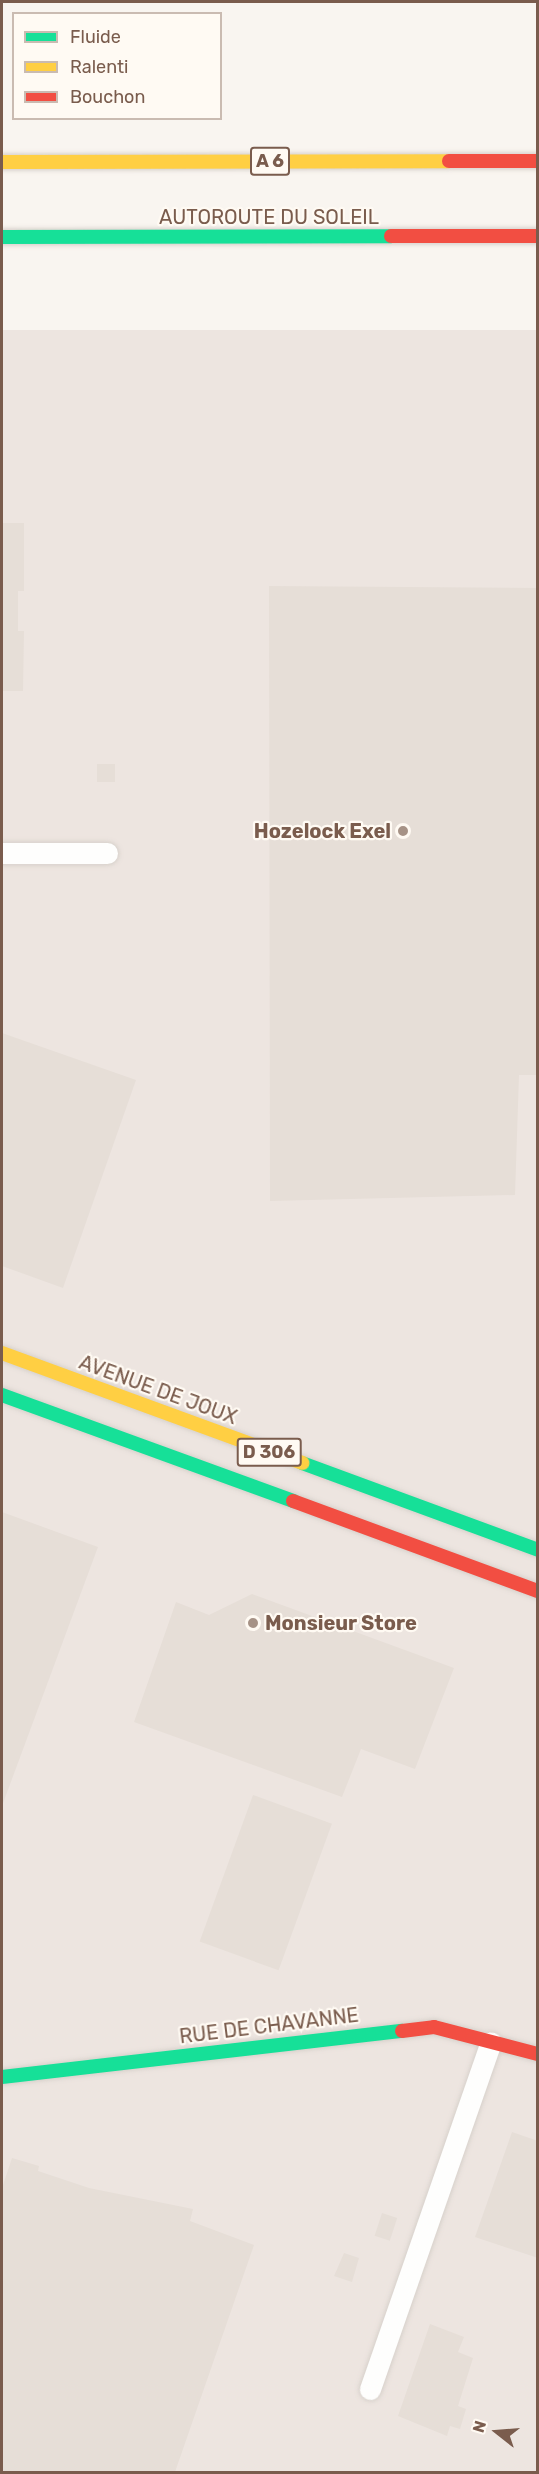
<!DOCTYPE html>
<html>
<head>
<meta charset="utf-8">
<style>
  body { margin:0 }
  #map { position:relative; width:539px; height:2474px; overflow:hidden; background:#f9f5f0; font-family:Rubik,sans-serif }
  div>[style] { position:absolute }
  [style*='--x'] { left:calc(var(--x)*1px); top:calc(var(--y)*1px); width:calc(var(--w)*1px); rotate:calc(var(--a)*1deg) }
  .industrial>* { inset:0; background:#ede5e0; transform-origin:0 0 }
  .building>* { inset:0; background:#e6ded7; transform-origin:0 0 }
  .roads { filter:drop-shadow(0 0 2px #d7d1cb) drop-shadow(0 0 2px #d7d1cb) }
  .lane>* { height:21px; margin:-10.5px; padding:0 10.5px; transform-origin:10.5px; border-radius:10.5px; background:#fefefd }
  .fast>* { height:14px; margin:-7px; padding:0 7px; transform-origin:7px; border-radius:7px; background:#16e098 }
  .slow>* { height:14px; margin:-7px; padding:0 7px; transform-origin:7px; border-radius:7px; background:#ffcf43 }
  .jam>* { height:14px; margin:-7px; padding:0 7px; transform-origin:7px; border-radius:7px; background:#f24e42 }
  .dots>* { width:16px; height:16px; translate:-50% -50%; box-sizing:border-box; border:3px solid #fffaf3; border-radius:50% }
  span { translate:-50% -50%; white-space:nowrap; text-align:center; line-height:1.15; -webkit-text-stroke:4.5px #fffaf3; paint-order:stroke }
  .shield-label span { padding:2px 4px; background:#fffaf3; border:2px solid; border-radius:4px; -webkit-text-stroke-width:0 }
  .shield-label { font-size:18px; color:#7a5c4d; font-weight:700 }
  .street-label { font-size:20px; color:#7a5c4d }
  .poi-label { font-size:20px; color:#7a5c4d; font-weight:700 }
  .right { translate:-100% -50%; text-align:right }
  .left { translate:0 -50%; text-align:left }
  .frame { position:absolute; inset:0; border:3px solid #7a5c4d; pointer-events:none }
  .legend { position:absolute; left:12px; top:12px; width:210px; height:108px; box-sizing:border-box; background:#fffaf3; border:2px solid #cabbb1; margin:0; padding:8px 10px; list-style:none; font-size:18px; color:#7a5c4d }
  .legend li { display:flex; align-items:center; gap:12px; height:30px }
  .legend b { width:30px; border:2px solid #cabbb1 }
  .north { position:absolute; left:467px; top:2402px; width:60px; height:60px; -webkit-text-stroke:4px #fffaf3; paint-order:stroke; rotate:287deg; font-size:16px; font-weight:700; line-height:24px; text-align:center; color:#7a5c4d }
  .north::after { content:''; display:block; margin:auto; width:21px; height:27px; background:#7a5c4d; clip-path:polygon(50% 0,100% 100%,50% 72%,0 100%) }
</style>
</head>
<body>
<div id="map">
  <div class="industrial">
    <i style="left:2px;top:330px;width:535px;height:2142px"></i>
  </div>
  <div class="building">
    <i style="clip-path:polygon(2px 523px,24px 523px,24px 591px,18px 591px,18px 631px,24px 631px,23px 691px,2px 691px)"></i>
    <i style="clip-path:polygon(269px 586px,538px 588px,538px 1075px,519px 1075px,515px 1195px,270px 1201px)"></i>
    <i style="left:97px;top:764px;width:18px;height:18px"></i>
    <i style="clip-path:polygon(2px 1033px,136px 1080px,63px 1288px,2px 1266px)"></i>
    <i style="clip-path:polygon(2px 1512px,98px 1547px,2px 1806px)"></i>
    <i style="clip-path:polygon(252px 1594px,454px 1668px,415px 1769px,361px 1749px,342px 1797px,134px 1722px,176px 1602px,209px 1615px)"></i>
    <i style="left:253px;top:1795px;width:84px;height:156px;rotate:20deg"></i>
    <i style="clip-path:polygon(512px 2132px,538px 2141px,538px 2258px,475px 2237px)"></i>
    <i style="clip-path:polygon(12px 2158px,39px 2166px,38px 2171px,89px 2188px,193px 2209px,190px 2221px,254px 2245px,175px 2472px,2px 2472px,2px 2188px)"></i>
    <i style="left:382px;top:2213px;width:16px;height:24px;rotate:18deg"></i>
    <i style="clip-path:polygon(344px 2253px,359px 2258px,352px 2282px,334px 2276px)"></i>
    <i style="clip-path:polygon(430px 2324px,464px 2337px,458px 2352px,473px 2358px,458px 2406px,466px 2409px,460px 2429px,450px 2426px,447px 2436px,398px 2416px)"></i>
  </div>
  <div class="roads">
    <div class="lane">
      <i style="--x:2;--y:853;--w:105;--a:0"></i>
      <i style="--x:370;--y:2389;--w:367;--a:-70.8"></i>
    </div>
    <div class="fast">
      <i style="--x:2;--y:237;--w:389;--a:-0.1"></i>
      <i style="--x:2;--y:1395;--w:310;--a:20"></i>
      <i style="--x:302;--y:1463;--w:252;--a:20.2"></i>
      <i style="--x:2;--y:2077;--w:403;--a:-6.6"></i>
    </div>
    <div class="slow">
      <i style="--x:2;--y:162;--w:447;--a:-0.1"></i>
      <i style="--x:2;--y:1353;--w:320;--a:20.1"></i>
    </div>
    <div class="jam">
      <i style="--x:449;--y:161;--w:89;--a:0"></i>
      <i style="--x:391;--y:236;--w:147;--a:0"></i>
      <i style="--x:293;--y:1501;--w:261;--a:20.2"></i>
      <i style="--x:402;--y:2031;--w:32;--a:-7"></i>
      <i style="--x:434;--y:2027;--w:107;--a:14.6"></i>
    </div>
  </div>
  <div class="dots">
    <i style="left:403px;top:831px;background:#a69286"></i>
    <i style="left:253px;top:1623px;background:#a69286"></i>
  </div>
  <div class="shield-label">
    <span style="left:270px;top:161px">A 6</span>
    <span style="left:269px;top:1452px">D 306</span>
  </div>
  <div class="street-label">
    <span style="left:269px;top:217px">AUTOROUTE DU SOLEIL</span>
    <span style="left:158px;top:1390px;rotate:20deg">AVENUE DE JOUX</span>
    <span style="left:269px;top:2026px;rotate:-7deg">RUE DE CHAVANNE</span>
  </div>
  <div class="poi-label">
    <span class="right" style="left:391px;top:831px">Hozelock Exel</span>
    <span class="left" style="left:265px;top:1623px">Monsieur Store</span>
  </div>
  <div class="frame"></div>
  <ul class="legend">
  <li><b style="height:8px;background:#16e098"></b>Fluide</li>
  <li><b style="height:8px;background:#ffcf43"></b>Ralenti</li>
  <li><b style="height:8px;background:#f24e42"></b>Bouchon</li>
  </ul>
  <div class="north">N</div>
</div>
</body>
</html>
